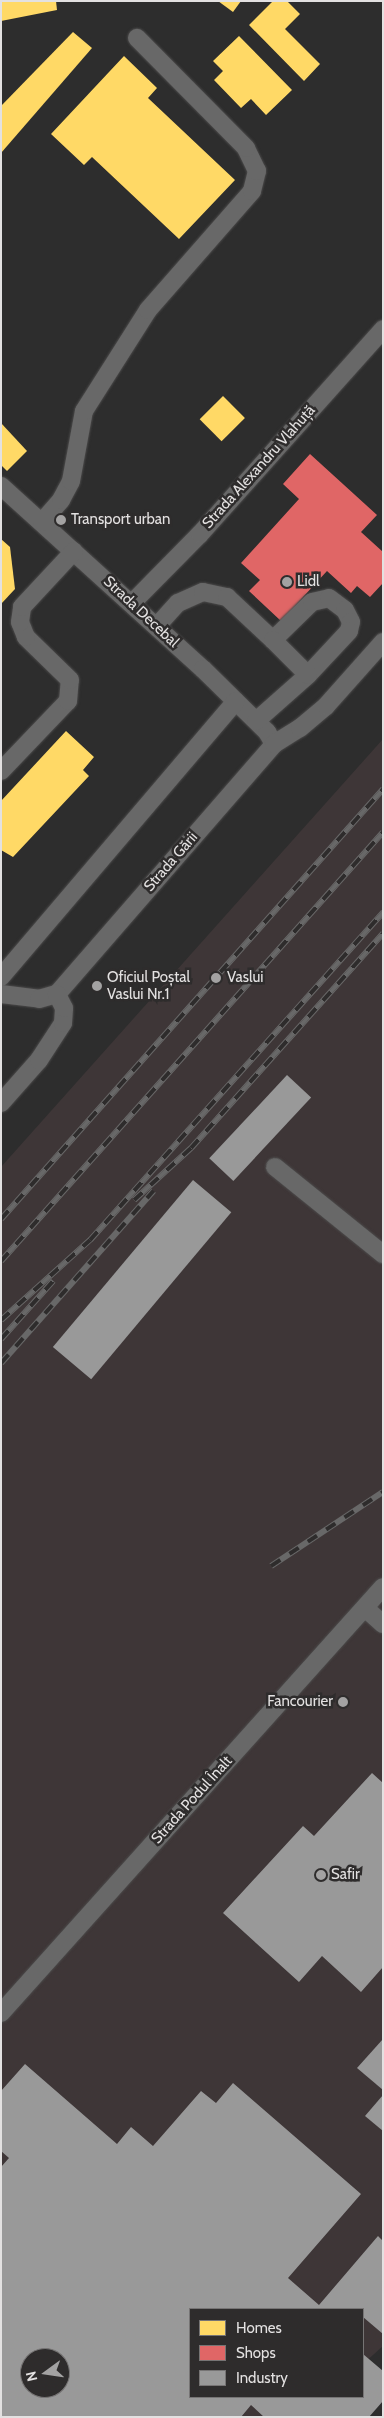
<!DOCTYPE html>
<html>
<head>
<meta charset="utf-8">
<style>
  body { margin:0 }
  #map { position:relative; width:384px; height:2418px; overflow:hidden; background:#2d2d2d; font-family:Cabin,sans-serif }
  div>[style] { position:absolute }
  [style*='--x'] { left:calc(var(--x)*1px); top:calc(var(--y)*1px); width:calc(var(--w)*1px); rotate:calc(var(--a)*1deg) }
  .built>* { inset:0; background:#3e3637 }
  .homes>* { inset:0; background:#ffd966; transform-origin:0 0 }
  .shops>* { inset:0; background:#e06666 }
  .industry>* { inset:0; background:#999; transform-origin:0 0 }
  .roads { filter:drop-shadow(0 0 1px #4b4a4a) drop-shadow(0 0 1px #4b4a4a) }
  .minor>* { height:18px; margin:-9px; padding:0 9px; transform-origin:9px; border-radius:9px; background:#686868 }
  .rail>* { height:5.5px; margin-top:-2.75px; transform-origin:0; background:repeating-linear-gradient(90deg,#2e2c2c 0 11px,#686868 0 22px); box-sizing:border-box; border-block:1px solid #686868 }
  .dots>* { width:14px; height:14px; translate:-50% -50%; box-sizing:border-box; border:2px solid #2e2c2c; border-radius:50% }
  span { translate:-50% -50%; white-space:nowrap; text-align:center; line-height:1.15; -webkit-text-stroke:5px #2e2c2c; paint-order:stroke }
  .street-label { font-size:15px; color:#e3e1e1 }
  .poi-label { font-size:15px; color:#e3e1e1 }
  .left { translate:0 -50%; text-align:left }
  .right { translate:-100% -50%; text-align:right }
  .frame { position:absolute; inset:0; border:2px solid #e3e1e1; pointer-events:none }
  .legend { position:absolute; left:189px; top:2308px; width:175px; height:90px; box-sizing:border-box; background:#2e2c2c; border:1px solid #767474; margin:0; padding:6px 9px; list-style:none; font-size:15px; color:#e3e1e1 }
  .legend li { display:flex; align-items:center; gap:10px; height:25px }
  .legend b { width:25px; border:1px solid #767474 }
  .north { position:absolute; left:20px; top:2348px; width:50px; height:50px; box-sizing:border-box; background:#2e2c2c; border:1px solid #767474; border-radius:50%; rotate:256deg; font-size:14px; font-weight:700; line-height:20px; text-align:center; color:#e3e1e1 }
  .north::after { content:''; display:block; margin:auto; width:18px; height:22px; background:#a3a2a2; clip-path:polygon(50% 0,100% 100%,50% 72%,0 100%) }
</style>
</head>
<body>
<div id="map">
  <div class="built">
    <i style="clip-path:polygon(evenodd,383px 739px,383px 2346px,363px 2364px,363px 2309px,190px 2309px,190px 2397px,325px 2397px,302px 2417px,1px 2417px,1px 1167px,383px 739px,30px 2358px,60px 2358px,60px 2388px,30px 2388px,30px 2358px)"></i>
  </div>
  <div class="homes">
    <i style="clip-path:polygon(1px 1px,56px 1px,57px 10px,1px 21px)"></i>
    <i style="clip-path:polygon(218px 1px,241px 1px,233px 12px)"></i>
    <i style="clip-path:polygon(273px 1px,287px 1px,300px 14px,285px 29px,320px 64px,304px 81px,249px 25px)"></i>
    <i style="clip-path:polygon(73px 32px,92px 48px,1px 153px,1px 106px)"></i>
    <i style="clip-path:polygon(239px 36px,292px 90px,266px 115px,251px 99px,241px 108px,214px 80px,223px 71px,213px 61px)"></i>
    <i style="clip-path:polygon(124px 56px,157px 88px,148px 98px,235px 180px,179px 239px,92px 157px,84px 165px,51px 134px)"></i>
    <i style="left:223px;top:396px;width:31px;height:33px;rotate:45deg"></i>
    <i style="clip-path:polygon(1px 423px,27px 451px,7px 471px,1px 465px)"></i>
    <i style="clip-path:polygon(1px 539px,10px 547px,15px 589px,1px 604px)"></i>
    <i style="clip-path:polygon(66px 731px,94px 757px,83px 770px,89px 776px,13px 857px,1px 850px,1px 801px)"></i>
  </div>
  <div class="shops">
    <i style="clip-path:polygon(310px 454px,377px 515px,361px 532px,383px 552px,383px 583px,370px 597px,357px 586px,351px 593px,327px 571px,281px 621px,249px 591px,260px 580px,241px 563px,299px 499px,283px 484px)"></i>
  </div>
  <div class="industry">
    <i style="left:287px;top:1075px;width:33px;height:114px;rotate:43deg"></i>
    <i style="left:193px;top:1180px;width:50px;height:218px;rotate:40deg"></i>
    <i style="clip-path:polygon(372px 1773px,383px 1783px,383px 1967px,361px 1992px,322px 1956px,299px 1982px,223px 1913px,303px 1826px,314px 1836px)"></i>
    <i style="clip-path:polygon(383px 2039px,383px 2090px,357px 2068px)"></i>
    <i style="clip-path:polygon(evenodd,25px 2064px,117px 2144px,131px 2127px,153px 2146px,201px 2091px,216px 2103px,233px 2083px,361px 2194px,288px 2278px,319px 2305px,378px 2236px,383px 2241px,383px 2334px,363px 2317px,363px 2309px,190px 2309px,190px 2397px,363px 2397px,363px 2354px,383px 2371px,383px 2401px,369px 2417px,264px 2417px,251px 2405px,241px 2417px,1px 2417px,1px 2167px,9px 2158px,1px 2151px,1px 2091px,25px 2064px,30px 2358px,60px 2358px,60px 2388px,30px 2388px,30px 2358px)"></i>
    <i style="clip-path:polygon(383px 2095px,383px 2131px,365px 2116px)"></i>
  </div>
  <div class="roads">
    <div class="minor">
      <i style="--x:1;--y:486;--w:273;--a:42.2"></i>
      <i style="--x:203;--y:669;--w:90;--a:44.5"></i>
      <i style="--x:267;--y:732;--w:14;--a:60"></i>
      <i style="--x:42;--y:522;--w:29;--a:-49"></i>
      <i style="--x:61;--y:500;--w:21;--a:-62"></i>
      <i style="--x:71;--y:481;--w:71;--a:-79.5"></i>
      <i style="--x:84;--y:411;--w:120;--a:-57.6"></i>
      <i style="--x:148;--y:310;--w:158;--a:-48.8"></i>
      <i style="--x:252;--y:191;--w:21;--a:-76"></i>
      <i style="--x:257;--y:171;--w:25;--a:-116"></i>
      <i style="--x:246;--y:148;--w:155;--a:-134.7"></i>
      <i style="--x:132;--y:603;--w:97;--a:-45.4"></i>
      <i style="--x:200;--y:534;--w:275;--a:-48.2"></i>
      <i style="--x:157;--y:626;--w:31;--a:-48"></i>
      <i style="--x:178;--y:603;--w:27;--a:-24"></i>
      <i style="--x:203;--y:592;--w:25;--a:12"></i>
      <i style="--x:227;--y:597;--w:63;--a:43.1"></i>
      <i style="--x:273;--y:640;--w:54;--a:-44.3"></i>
      <i style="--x:312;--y:602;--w:17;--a:-13"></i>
      <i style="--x:329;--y:598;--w:20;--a:37"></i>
      <i style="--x:345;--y:610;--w:13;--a:63"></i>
      <i style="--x:351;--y:622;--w:9;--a:103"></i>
      <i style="--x:349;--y:631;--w:60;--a:133"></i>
      <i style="--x:308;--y:675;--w:69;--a:138.5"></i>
      <i style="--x:273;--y:640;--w:49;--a:45"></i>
      <i style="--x:1;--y:771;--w:97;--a:-46.3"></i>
      <i style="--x:68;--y:701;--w:21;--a:-85"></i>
      <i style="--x:70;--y:680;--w:62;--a:-135.7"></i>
      <i style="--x:26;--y:637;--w:16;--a:-112"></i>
      <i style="--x:20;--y:622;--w:15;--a:-82"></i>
      <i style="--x:22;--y:607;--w:76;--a:-47.1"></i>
      <i style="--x:1;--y:977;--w:362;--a:-49.6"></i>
      <i style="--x:1;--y:994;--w:38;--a:7"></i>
      <i style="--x:39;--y:999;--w:19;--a:-16"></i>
      <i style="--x:57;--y:994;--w:331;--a:-49"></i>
      <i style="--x:274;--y:744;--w:31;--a:-32"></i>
      <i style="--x:300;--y:728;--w:34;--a:-40"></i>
      <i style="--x:326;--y:706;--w:86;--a:-48.3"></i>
      <i style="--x:1;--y:1103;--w:57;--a:-48.5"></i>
      <i style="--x:39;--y:1060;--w:44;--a:-57"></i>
      <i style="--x:63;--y:1023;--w:15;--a:-86"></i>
      <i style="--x:64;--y:1008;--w:16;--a:-117"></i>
      <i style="--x:275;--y:1167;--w:139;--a:38.9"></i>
      <i style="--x:365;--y:1608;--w:24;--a:42"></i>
      <i style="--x:1;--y:2013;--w:572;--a:-48.12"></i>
    </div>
  </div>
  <div class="rail">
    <i style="--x:134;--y:1200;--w:77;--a:-42.4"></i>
    <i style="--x:191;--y:1148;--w:288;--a:-48.2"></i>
    <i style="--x:1;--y:1219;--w:575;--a:-48.38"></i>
    <i style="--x:1;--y:1261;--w:574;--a:-48.32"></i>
    <i style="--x:1;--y:1320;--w:120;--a:-42"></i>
    <i style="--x:90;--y:1240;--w:440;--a:-48.2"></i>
    <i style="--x:1;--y:1339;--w:78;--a:-48.1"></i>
    <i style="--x:1;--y:1363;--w:230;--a:-48.5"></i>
    <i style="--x:271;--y:1566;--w:134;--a:-33.5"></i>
  </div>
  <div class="dots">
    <i style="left:61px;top:520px;background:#a3a2a2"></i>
    <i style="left:287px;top:582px;background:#a3a2a2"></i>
    <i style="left:216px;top:978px;background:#a3a2a2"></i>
    <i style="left:97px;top:986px;background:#a3a2a2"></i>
    <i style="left:343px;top:1702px;background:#a3a2a2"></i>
    <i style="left:321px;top:1875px;background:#a3a2a2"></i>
  </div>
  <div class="street-label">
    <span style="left:259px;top:467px;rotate:-48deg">Strada Alexandru Vlahuță</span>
    <span style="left:141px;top:612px;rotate:43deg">Strada Decebal</span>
    <span style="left:171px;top:862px;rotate:-49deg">Strada Gării</span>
    <span style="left:192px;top:1800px;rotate:-48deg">Strada Podul Înalt</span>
  </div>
  <div class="poi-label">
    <span class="left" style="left:71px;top:520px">Transport urban</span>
    <span class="left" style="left:297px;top:582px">Lidl</span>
    <span class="left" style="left:107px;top:986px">Oficiul Poștal<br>Vaslui Nr.1</span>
    <span class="left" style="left:227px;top:978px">Vaslui</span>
    <span class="right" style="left:333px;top:1702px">Fancourier</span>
    <span class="left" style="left:331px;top:1875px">Safir</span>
  </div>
  <div class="frame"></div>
  <ul class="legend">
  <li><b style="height:14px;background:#ffd966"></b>Homes</li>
  <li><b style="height:14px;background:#e06666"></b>Shops</li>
  <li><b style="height:14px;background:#999"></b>Industry</li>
  </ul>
  <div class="north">N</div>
</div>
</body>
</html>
